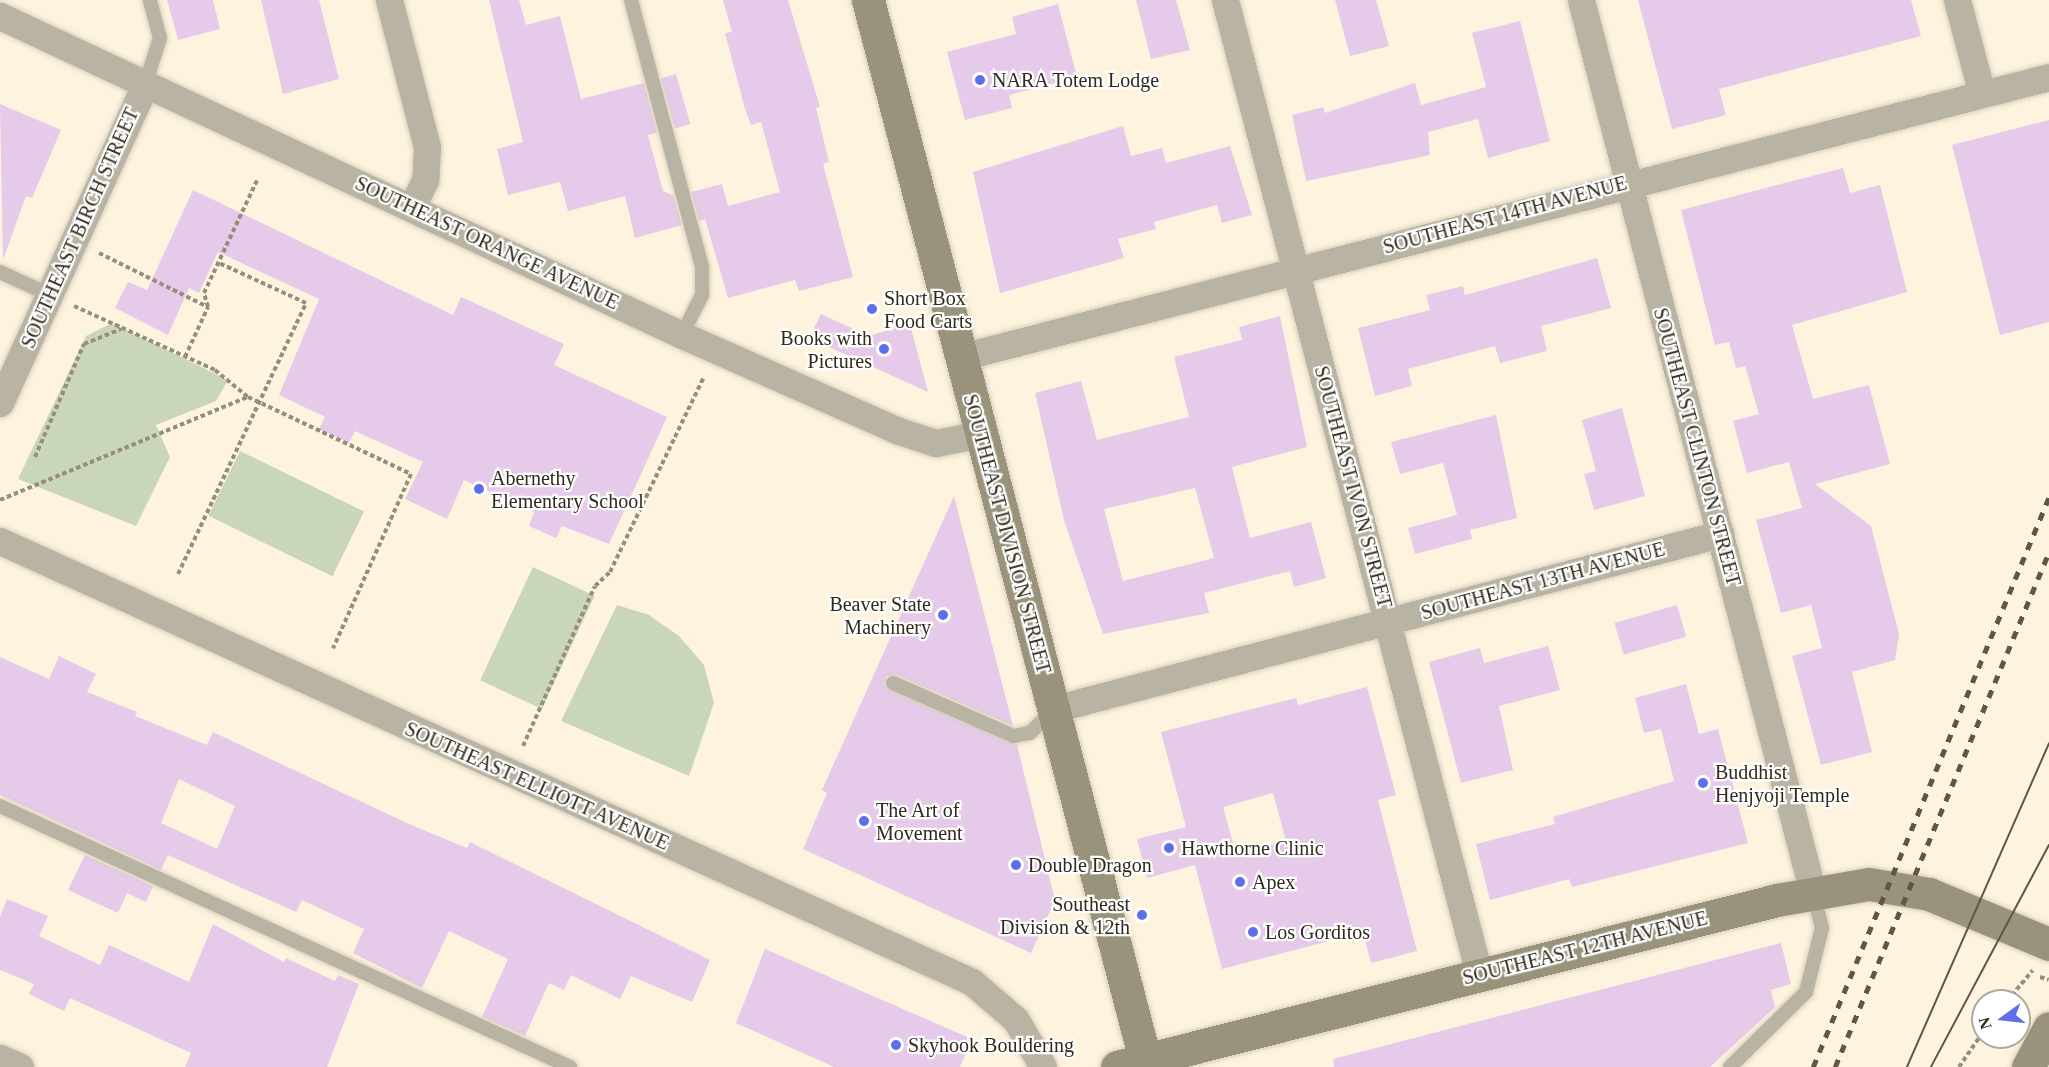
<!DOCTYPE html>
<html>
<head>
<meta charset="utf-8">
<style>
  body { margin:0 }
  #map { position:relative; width:2049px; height:1067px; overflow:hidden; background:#fdf3de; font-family:"Times New Roman",serif }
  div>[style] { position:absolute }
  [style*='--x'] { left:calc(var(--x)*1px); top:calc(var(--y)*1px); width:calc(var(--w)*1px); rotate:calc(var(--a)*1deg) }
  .green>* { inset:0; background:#cad6b9; transform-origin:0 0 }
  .building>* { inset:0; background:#e5cae9; transform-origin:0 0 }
  .path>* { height:4px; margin-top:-2px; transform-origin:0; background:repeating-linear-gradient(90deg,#968e7d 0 4.5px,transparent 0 7.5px) }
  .roads { filter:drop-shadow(0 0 2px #d8cfbb) drop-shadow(0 0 2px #d8cfbb) }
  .lane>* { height:14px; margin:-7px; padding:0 7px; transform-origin:7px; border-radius:7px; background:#b8b3a3 }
  .street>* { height:27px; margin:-13.5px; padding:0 13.5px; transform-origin:13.5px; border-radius:13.5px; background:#b8b3a3 }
  .secondary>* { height:33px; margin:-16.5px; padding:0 16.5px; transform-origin:16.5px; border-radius:16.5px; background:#9a937c }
  .tram>* { height:1.5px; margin:-0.75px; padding:0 0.75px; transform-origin:0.75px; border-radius:0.75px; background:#5e5747 }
  .rail>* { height:4.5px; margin-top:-2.25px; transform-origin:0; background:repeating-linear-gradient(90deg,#5e5747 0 8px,transparent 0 16px) }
  .dots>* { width:16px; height:16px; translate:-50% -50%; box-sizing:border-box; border:3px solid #fff; border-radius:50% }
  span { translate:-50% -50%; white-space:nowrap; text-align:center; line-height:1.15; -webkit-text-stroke:4.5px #fff; paint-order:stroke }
  .poi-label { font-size:20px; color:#302a1c }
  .left { translate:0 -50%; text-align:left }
  .right { translate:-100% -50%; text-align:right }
  .street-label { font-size:20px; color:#302a1c }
  .north { position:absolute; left:1971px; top:989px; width:60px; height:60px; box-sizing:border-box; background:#fff; border:2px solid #acaaa4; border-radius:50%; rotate:255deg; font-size:16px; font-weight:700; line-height:24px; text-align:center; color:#302a1c }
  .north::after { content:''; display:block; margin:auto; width:21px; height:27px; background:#5e6ee6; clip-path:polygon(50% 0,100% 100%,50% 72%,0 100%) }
</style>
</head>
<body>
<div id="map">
  <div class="green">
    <i style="clip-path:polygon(112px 323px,228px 380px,216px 401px,156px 425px,170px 457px,136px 526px,18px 479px,86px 336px)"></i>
    <i style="left:240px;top:451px;width:138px;height:72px;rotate:26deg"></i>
    <i style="left:533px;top:567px;width:68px;height:125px;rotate:25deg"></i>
    <i style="clip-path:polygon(617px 605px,649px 615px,679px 636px,704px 665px,714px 703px,689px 776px,561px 721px)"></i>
  </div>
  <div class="building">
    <i style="clip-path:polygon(167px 0,213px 0,220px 29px,178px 40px)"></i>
    <i style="clip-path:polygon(261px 0,319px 0,339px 79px,283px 94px)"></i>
    <i style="clip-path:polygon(489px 0,519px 0,526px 25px,560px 16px,581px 99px,644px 83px,657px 133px,648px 135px,663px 191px,674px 196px,682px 225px,635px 238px,625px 196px,568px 211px,560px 182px,508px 195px,497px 149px,523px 142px)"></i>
    <i style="clip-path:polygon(723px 0,788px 0,820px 107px,816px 108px,829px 162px,823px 164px,853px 277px,799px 291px,795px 280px,728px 298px,705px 219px,699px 221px,691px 192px,722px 184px,728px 206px,780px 192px,761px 122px,751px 125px,745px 109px,725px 33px,732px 32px)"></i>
    <i style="clip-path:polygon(1136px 0,1176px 0,1190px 50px,1151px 59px)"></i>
    <i style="clip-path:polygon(1335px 0,1376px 0,1389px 46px,1350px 56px)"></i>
    <i style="clip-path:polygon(1638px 0,1911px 0,1921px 36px,1719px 89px,1726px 115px,1672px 129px)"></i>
    <i style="clip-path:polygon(1058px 4px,1077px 77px,1009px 95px,1012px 108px,965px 120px,947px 52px,1016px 34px,1012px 17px)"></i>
    <i style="clip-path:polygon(1520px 21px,1550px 141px,1488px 158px,1478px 119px,1428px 132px,1430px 155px,1306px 181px,1292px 115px,1323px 107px,1325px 113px,1415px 83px,1421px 105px,1486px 87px,1472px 33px)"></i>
    <i style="left:676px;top:74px;width:52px;height:16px;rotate:74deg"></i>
    <i style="clip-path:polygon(0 104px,61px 130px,32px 198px,26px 196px,3px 260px)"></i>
    <i style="clip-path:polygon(2049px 120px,2049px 322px,2000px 335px,1952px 145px)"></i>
    <i style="clip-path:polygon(1123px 126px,1131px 156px,1162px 148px,1166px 163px,1230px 146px,1252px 215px,1222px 223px,1217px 205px,1154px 222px,1156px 229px,1118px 239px,1124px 258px,1000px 293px,973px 172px)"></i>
    <i style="clip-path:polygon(1843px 168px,1850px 193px,1880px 185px,1907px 292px,1792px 325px,1813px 399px,1869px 385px,1890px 464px,1815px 484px,1871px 526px,1899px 634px,1895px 660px,1852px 672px,1872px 752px,1821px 765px,1792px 656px,1822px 648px,1811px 605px,1781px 613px,1756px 520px,1802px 508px,1789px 462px,1747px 473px,1733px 421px,1759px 414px,1745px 366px,1736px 368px,1729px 342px,1715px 345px,1681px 210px)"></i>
    <i style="clip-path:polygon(193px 190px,453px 315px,461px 297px,564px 344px,554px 365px,667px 417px,609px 544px,562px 526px,556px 538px,529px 526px,534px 512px,464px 480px,447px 519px,405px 499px,423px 462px,355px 431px,349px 443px,319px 429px,325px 417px,279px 395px,319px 299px,218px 252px,199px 293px,189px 288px,168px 335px,115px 308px,128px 282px,147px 290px)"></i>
    <i style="clip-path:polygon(1597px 258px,1611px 308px,1541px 326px,1547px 351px,1500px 363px,1495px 346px,1408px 369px,1412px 386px,1375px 396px,1358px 328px,1430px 310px,1426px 295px,1463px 286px,1465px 295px)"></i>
    <i style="clip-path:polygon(821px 314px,868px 336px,910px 324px,928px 392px,809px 338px)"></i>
    <i style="clip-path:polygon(evenodd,1280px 316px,1307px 447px,1232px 467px,1250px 538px,1311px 522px,1326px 578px,1294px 587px,1290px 571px,1204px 593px,1209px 613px,1103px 634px,1064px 520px,1035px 393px,1081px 381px,1097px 440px,1189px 417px,1174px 357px,1242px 340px,1239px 327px,1280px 316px,1195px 488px,1214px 558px,1123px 581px,1104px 509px,1195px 488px)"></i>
    <i style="clip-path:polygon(1622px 408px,1645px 496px,1594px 510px,1584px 474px,1596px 471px,1582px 420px)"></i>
    <i style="clip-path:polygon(1496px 415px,1517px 518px,1470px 530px,1472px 539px,1415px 554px,1408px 528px,1457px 515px,1443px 463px,1400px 474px,1391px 442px)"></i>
    <i style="clip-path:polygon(954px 496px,1013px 726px,897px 675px,887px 676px,884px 685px,1017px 745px,1055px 900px,1031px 953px,803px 849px,827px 793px,822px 790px)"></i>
    <i style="left:1677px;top:605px;width:33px;height:65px;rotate:74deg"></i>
    <i style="clip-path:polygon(1548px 646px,1560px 690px,1499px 706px,1513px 770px,1461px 783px,1429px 662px,1480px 648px,1484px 663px)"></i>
    <i style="clip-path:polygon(evenodd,59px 656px,96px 674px,87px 692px,137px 712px,135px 716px,207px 745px,213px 732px,409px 824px,467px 848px,470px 842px,710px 960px,692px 1002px,631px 976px,620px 999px,571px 975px,564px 990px,549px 983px,525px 1036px,482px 1017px,508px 959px,449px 931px,422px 988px,353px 953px,364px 929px,302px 900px,296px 912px,168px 855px,161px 870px,0 795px,0 657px,49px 679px,59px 656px,179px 779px,235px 806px,217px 849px,161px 823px,179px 779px)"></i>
    <i style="clip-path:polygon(1686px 684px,1699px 734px,1718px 729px,1748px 843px,1572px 887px,1569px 879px,1490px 900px,1476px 844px,1555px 824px,1553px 817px,1674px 781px,1661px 729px,1644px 733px,1635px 698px)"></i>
    <i style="clip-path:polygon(evenodd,1367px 687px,1396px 795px,1378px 800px,1417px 951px,1371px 963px,1363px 932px,1222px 969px,1195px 865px,1147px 878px,1137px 839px,1186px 827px,1161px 732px,1296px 698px,1298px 705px,1367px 687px,1273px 793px,1286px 841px,1236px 854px,1223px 807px,1273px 793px)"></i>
    <i style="clip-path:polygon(85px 855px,153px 886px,146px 902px,127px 893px,118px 913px,68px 890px)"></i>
    <i style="clip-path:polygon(7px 899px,48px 916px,39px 936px,100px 965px,109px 945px,189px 982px,213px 924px,284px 962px,286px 958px,335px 981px,338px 975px,359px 984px,327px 1067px,185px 1067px,191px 1053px,70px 998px,64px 1011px,29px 994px,34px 984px,0 970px,0 917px)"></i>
    <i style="clip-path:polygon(1781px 943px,1791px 984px,1771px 990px,1775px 1007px,1710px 1067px,1334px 1067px,1333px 1059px)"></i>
    <i style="clip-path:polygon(765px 949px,972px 1039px,960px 1067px,834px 1067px,736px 1023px)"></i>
  </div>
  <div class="path">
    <i style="--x:99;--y:253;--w:122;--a:26.4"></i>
    <i style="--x:74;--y:306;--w:155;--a:24.4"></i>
    <i style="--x:215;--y:370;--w:43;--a:39.3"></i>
    <i style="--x:248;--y:397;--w:180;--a:25.3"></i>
    <i style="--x:411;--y:474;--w:191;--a:114.1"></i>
    <i style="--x:185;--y:357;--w:55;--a:-65.3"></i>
    <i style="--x:208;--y:307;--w:15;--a:-106"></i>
    <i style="--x:204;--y:293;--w:127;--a:-64.8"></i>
    <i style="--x:35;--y:457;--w:123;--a:-66.6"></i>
    <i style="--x:84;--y:344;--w:40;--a:-22"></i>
    <i style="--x:0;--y:500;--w:269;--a:-22.6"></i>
    <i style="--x:178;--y:574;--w:300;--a:-64.7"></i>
    <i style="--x:306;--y:303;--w:96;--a:-155.3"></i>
    <i style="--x:523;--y:746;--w:175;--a:-65.8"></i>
    <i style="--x:595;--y:586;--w:21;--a:-43"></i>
    <i style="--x:610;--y:572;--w:216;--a:-64.3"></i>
    <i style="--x:2040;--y:977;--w:9;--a:18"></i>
    <i style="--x:2007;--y:1001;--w:40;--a:-50"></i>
    <i style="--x:1959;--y:1067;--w:42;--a:-55.6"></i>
  </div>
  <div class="roads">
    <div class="lane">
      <i style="--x:631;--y:0;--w:276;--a:75.1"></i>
      <i style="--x:702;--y:267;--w:28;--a:90"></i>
      <i style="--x:702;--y:295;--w:45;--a:116.6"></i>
      <i style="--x:145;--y:85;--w:49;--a:-72.3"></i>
      <i style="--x:160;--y:38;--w:39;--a:-105"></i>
      <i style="--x:0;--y:272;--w:55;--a:24.7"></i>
      <i style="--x:893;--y:683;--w:132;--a:23.7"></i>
      <i style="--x:1014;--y:736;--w:16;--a:-11"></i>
      <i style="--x:1030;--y:733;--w:33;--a:-45"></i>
      <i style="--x:0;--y:806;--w:627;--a:24.6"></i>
      <i style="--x:1730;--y:1067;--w:107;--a:-44.6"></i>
      <i style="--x:1806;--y:992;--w:66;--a:-76"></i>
      <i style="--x:1822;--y:928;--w:36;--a:-104"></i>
    </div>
    <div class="street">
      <i style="--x:389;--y:0;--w:152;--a:75.5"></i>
      <i style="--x:427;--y:147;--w:33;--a:93"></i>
      <i style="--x:425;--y:180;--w:30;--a:116"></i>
      <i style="--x:1225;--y:0;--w:1007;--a:75.38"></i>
      <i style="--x:1581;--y:0;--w:923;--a:75.44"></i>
      <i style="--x:1957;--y:0;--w:97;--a:75.1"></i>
      <i style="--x:0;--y:16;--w:753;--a:25.07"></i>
      <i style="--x:682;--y:335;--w:237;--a:23.9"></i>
      <i style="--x:899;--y:431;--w:39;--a:18"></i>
      <i style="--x:936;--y:443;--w:46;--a:-11.3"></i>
      <i style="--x:961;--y:357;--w:1123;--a:-14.43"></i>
      <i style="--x:0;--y:403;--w:349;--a:-65.5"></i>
      <i style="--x:0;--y:541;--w:1067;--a:24.4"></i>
      <i style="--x:972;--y:982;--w:58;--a:40.8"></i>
      <i style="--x:1016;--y:1020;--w:54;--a:60.1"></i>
      <i style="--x:1054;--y:709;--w:689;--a:-14.72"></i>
      <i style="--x:0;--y:1058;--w:22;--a:24"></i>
    </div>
    <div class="secondary">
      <i style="--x:868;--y:0;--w:1103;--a:75.35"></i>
      <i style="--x:1117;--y:1067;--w:681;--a:-14.2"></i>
      <i style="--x:1777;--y:900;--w:93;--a:-9.9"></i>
      <i style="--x:1869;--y:884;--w:61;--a:9.5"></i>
      <i style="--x:1929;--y:894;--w:130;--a:22.6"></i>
      <i style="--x:2028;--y:1067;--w:44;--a:-61.7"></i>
    </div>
  </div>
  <div class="tram">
    <i style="--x:1907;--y:1067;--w:353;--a:-66.3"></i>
    <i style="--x:1931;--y:1067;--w:251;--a:-62"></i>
  </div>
  <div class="rail">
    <i style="--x:1813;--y:1067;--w:617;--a:-67.51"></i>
    <i style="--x:1835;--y:1067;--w:558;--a:-67.44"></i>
  </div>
  <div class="dots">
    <i style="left:980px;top:80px;background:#5e6ee6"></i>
    <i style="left:872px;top:309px;background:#5e6ee6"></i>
    <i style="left:884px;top:349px;background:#5e6ee6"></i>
    <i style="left:479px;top:489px;background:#5e6ee6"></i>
    <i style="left:943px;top:615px;background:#5e6ee6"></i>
    <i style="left:1703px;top:783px;background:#5e6ee6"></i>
    <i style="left:864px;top:821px;background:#5e6ee6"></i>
    <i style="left:1169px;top:848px;background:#5e6ee6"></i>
    <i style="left:1016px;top:865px;background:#5e6ee6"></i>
    <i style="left:1240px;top:882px;background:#5e6ee6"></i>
    <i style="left:1142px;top:915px;background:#5e6ee6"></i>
    <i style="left:1253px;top:932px;background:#5e6ee6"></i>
    <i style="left:896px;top:1045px;background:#5e6ee6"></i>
  </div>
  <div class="poi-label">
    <span class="left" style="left:992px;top:80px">NARA Totem Lodge</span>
    <span class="left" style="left:884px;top:310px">Short Box<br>Food Carts</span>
    <span class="right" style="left:872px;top:350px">Books with<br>Pictures</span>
    <span class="left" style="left:491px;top:490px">Abernethy<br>Elementary School</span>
    <span class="right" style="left:931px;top:616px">Beaver State<br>Machinery</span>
    <span class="left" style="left:1715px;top:784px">Buddhist<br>Henjyoji Temple</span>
    <span class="left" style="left:876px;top:822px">The Art of<br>Movement</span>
    <span class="left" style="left:1181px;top:848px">Hawthorne Clinic</span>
    <span class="left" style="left:1028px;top:865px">Double Dragon</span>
    <span class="left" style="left:1252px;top:882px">Apex</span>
    <span class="right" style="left:1130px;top:916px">Southeast<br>Division &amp; 12th</span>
    <span class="left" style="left:1265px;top:932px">Los Gorditos</span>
    <span class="left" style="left:908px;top:1045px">Skyhook Bouldering</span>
  </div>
  <div class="street-label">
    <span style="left:1505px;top:215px;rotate:-15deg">SOUTHEAST 14TH AVENUE</span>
    <span style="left:80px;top:228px;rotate:-66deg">SOUTHEAST BIRCH STREET</span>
    <span style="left:487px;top:243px;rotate:25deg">SOUTHEAST ORANGE AVENUE</span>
    <span style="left:1697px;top:447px;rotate:75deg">SOUTHEAST CLINTON STREET</span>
    <span style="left:1353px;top:487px;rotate:75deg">SOUTHEAST IVON STREET</span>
    <span style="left:1007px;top:534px;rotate:75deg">SOUTHEAST DIVISION STREET</span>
    <span style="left:1543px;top:581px;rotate:-15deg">SOUTHEAST 13TH AVENUE</span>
    <span style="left:537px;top:786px;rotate:24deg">SOUTHEAST ELLIOTT AVENUE</span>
    <span style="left:1585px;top:948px;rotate:-14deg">SOUTHEAST 12TH AVENUE</span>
  </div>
  <div class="north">N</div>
</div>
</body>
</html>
